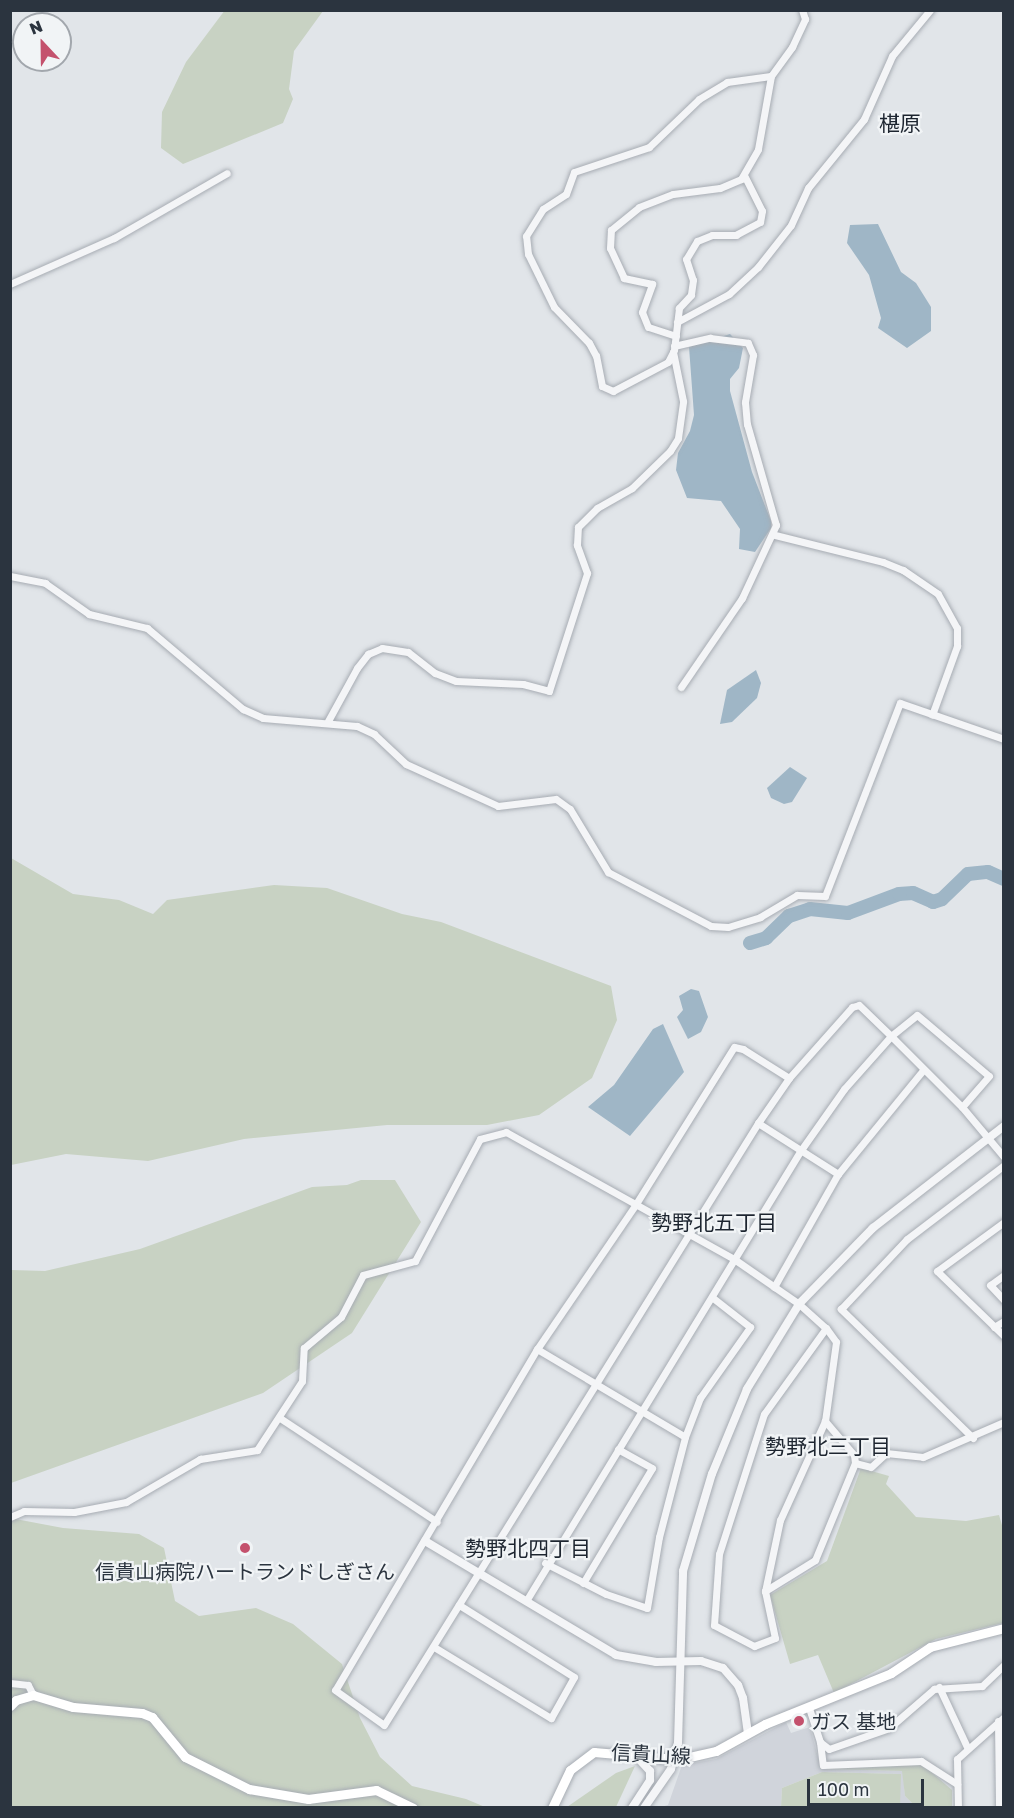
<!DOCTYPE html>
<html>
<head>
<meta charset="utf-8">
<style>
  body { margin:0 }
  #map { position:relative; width:1014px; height:1818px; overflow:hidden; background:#e1e5e9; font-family:"Golos Text","Noto Sans JP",sans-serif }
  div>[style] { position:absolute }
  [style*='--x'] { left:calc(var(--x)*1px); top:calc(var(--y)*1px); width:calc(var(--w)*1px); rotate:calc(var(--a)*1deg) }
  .built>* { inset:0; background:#d0d4db }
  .green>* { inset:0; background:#c8d2c3 }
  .water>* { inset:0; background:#9fb6c6 }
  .river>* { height:14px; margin:-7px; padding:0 7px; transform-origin:7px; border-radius:7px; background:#9fb6c6 }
  .roads { filter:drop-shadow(0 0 2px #a7acb3) drop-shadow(0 0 2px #a7acb3) }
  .minor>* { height:7px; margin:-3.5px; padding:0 3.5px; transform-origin:3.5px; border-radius:3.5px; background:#f4f5f7 }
  .tertiary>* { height:8px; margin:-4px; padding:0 4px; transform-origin:4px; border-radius:4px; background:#f4f5f7 }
  .secondary>* { height:9px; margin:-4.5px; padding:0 4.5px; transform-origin:4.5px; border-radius:4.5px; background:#fff }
  .bridges { filter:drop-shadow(0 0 2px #a7acb3) drop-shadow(0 0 2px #a7acb3) }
  .secondary-bridge>* { height:9px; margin:-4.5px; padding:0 4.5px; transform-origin:4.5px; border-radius:4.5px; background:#fff }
  .dots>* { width:16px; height:16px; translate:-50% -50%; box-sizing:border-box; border:3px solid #f1f4f6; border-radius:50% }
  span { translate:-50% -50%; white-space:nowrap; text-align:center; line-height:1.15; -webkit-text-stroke:4.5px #f1f4f6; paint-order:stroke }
  .poi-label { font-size:20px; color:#2b343f }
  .left { translate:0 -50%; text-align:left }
  .street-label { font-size:20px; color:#2b343f }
  .neighbourhood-label { font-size:21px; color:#1d2530 }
  .frame { position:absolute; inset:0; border:12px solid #2b343f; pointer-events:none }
  .north { position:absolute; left:12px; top:12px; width:60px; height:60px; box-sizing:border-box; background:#f1f4f6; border:2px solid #a2a7ad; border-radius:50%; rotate:338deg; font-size:16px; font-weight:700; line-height:24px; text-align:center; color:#2b343f }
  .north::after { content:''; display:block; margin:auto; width:21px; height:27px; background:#c4516d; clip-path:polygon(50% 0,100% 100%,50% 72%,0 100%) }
  .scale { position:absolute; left:807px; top:1779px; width:117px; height:27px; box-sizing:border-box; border:3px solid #2b343f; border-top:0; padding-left:8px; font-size:18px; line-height:21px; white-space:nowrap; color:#2b343f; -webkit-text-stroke:4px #f1f4f6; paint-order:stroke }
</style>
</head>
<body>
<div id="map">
  <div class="built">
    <i style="clip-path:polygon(786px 1722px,791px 1733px,810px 1727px,821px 1769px,903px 1771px,905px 1796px,916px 1807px,900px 1807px,900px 1774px,822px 1772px,782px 1788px,781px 1807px,658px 1808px,668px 1805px,682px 1765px,716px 1759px)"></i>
  </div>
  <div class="green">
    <i style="clip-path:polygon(225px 10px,323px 11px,294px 51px,289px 89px,293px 99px,283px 123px,183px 164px,161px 148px,162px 112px,186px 62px)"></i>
    <i style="clip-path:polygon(11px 858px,73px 894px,119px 900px,153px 914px,167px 900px,274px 885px,327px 888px,402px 914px,441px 922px,611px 986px,617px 1020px,592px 1078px,539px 1115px,487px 1125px,387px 1125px,244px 1139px,148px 1161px,66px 1154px,11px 1165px)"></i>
    <i style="clip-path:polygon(361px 1180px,395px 1180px,421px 1222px,352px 1333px,263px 1393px,11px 1483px,11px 1270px,45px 1271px,140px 1249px,312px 1187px,347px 1185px)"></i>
    <i style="clip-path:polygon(861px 1468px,889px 1476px,886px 1484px,916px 1517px,966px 1521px,999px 1515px,1004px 1532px,1003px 1623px,936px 1639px,834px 1693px,818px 1655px,790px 1664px,770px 1595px,827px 1561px)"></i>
    <i style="clip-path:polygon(10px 1518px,63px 1528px,139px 1534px,164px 1548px,175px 1601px,199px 1616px,256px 1608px,293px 1624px,342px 1664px,360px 1718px,380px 1757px,412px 1786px,466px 1799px,485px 1807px,11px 1807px)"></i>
    <i style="clip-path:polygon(923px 1765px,952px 1790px,952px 1807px,916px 1807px,905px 1796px,902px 1771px,821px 1769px,820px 1766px)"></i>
    <i style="clip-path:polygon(635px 1766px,616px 1807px,567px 1807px,616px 1773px)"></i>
    <i style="clip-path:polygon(822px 1772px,901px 1774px,900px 1807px,781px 1807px,782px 1788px)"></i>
  </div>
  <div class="water">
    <i style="clip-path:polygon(878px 224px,901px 272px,916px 283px,931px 307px,931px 331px,907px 348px,878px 328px,881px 318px,869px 275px,847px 243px,850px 225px)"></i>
    <i style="clip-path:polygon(730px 334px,743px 348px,739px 368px,730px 379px,730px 391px,752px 472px,771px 521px,771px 528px,755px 552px,739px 549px,740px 529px,721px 501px,687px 498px,676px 470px,678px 453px,690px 431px,694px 415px,689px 347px)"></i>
    <i style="clip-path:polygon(756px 670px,761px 683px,757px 698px,732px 722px,720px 724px,727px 690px)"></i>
    <i style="clip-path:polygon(790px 767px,807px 778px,792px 802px,784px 804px,771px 798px,767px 788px)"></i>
    <i style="clip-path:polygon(691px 989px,699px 991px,708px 1017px,701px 1032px,688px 1039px,677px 1017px,683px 1010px,679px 996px)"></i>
    <i style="clip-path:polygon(663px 1024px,684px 1072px,630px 1136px,588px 1107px,614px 1085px,653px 1029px)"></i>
  </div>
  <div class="river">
    <i style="--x:750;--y:943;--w:17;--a:-17"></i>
    <i style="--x:766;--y:938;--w:32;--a:-44"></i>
    <i style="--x:789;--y:916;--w:22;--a:-18"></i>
    <i style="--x:810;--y:909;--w:38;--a:6"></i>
    <i style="--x:848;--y:913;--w:54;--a:-20.4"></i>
    <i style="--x:899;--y:894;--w:14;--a:-4"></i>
    <i style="--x:913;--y:893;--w:22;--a:24"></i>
    <i style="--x:933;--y:902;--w:9;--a:-18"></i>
    <i style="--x:942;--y:899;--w:36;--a:-44"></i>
    <i style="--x:968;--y:874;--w:20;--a:-6"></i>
    <i style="--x:988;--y:872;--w:17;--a:24"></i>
  </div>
  <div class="roads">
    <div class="minor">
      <i style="--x:744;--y:175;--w:40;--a:63.4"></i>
      <i style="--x:762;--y:211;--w:11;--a:100"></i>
      <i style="--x:760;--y:222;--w:27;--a:152"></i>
      <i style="--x:736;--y:235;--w:24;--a:180"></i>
      <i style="--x:712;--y:235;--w:16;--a:158"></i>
      <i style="--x:697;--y:241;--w:21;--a:121"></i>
      <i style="--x:686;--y:259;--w:22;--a:72"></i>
      <i style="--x:693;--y:280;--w:15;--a:98"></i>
      <i style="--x:691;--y:295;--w:18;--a:133"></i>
      <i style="--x:679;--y:308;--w:42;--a:96.8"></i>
      <i style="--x:674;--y:350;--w:13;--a:117"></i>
      <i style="--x:668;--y:362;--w:62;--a:152.2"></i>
      <i style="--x:613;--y:391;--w:12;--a:-156"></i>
      <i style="--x:602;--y:386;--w:31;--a:-101"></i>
      <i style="--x:596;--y:356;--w:15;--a:-118"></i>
      <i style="--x:589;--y:343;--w:50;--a:-134.2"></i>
      <i style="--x:554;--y:307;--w:59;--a:-116.1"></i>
      <i style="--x:528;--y:254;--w:18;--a:-96"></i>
      <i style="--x:526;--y:236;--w:32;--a:-58"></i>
      <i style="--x:543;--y:209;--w:27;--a:-33"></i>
      <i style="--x:566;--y:194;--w:23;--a:-70"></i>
      <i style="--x:574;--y:172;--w:79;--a:-18.4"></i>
      <i style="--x:649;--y:147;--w:69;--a:-43.8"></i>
      <i style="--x:699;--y:99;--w:33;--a:-31"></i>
      <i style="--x:727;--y:82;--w:44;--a:-7.8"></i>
      <i style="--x:10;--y:284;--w:114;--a:-23.9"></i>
      <i style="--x:114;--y:238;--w:130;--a:-29.9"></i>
      <i style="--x:677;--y:322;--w:59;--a:-28.3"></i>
      <i style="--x:729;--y:294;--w:40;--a:-43"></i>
      <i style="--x:758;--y:267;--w:53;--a:-51.8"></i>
      <i style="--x:791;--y:225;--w:41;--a:-65.3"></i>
      <i style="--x:808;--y:188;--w:89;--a:-50.9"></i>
      <i style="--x:864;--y:119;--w:69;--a:-66"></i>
      <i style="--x:892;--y:56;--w:60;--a:-50.4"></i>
      <i style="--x:676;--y:336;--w:29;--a:-162"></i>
      <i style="--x:648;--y:327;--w:16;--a:-112"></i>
      <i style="--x:642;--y:312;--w:30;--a:-70"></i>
      <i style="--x:652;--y:284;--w:29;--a:-168"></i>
      <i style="--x:624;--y:278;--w:33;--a:-115"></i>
      <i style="--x:610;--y:248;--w:18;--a:-87"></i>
      <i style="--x:611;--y:230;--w:36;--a:-39"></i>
      <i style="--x:639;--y:207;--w:36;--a:-21"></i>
      <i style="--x:673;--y:194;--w:47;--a:-7.3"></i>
      <i style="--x:720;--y:188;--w:23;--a:-23"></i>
      <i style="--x:741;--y:179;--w:34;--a:-60"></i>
      <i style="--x:758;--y:149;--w:74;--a:-79.9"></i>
      <i style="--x:771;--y:76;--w:36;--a:-54"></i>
      <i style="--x:792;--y:47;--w:31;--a:-65"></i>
      <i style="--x:805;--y:19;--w:9;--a:-108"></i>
      <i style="--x:674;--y:346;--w:37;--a:-13"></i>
      <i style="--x:710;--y:338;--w:38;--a:7"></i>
      <i style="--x:748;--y:343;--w:13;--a:67"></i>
      <i style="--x:753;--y:355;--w:48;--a:99.7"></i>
      <i style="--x:745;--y:402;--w:22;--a:85"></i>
      <i style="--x:747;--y:424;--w:105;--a:74"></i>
      <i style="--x:776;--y:525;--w:81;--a:115"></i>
      <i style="--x:742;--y:598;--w:108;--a:124.4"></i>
      <i style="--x:775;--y:535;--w:111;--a:14"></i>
      <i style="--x:883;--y:562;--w:22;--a:22"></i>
      <i style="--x:903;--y:570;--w:42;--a:34.4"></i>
      <i style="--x:938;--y:594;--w:39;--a:61"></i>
      <i style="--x:957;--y:628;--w:18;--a:90"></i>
      <i style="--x:957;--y:646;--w:73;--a:109.9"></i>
      <i style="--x:10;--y:576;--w:36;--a:11"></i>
      <i style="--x:45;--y:583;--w:54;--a:35.2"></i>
      <i style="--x:89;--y:614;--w:60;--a:13.6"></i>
      <i style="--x:147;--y:628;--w:126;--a:40.2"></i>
      <i style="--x:243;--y:709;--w:22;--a:24"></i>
      <i style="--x:263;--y:718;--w:94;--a:4.9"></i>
      <i style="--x:357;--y:726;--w:19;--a:25"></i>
      <i style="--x:374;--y:734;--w:44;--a:43.2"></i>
      <i style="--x:406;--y:764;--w:101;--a:24.5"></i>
      <i style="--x:498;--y:806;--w:58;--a:-6.9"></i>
      <i style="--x:556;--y:799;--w:17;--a:36"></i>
      <i style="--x:570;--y:809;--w:74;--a:58.9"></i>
      <i style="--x:608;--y:872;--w:116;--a:27.7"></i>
      <i style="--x:711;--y:926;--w:17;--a:3"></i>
      <i style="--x:728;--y:927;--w:34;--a:-17"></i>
      <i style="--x:760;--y:917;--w:43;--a:-30.7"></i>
      <i style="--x:797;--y:895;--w:28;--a:2"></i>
      <i style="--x:825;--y:896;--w:207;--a:-68.8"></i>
      <i style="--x:900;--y:703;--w:110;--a:19.1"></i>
      <i style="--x:328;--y:721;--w:60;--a:-61.3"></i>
      <i style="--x:357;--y:668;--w:18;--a:-52"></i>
      <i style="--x:368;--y:654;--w:15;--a:-23"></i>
      <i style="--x:382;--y:648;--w:26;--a:9"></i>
      <i style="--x:408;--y:652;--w:34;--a:38"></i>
      <i style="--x:435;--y:673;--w:22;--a:21"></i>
      <i style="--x:456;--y:681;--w:67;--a:2.6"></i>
      <i style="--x:523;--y:684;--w:27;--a:15"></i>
      <i style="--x:549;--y:691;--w:124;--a:-72.1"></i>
      <i style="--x:587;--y:573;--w:30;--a:-110"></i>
      <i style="--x:577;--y:545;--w:18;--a:-87"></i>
      <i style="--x:578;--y:527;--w:27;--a:-45"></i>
      <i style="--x:597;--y:508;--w:40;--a:-29.7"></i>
      <i style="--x:632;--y:488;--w:53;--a:-44.2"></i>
      <i style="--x:670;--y:451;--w:15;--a:-58"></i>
      <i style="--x:678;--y:438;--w:37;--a:-82"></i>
      <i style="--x:683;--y:401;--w:50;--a:-101.5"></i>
      <i style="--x:789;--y:1078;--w:54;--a:-147.8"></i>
      <i style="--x:743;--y:1049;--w:9;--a:-167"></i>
      <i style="--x:734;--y:1047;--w:185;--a:122"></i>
      <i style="--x:636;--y:1204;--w:176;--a:124.3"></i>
      <i style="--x:537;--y:1349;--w:396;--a:120.6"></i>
      <i style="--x:335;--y:1690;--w:60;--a:35.5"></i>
      <i style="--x:384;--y:1725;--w:709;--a:-58.15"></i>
      <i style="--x:758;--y:1123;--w:55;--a:-55.4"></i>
      <i style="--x:789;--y:1078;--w:95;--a:-48.4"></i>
      <i style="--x:852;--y:1007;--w:7;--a:-16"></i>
      <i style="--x:859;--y:1005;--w:45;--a:44.1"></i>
      <i style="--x:891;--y:1036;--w:100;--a:45"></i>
      <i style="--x:962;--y:1107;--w:65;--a:50"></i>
      <i style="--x:758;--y:1123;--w:95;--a:32.5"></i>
      <i style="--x:1004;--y:1222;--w:83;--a:143.8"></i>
      <i style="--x:937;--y:1271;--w:93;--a:44.1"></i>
      <i style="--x:1004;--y:1275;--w:17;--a:144"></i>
      <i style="--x:990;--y:1285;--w:21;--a:47"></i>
      <i style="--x:774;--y:1287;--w:130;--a:-60.5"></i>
      <i style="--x:838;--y:1174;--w:134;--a:-50.7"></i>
      <i style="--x:994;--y:1327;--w:12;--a:-31"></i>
      <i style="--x:537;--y:1349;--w:172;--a:30.7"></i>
      <i style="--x:280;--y:1418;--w:188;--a:33.5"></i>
      <i style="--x:973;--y:1438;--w:185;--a:-135.7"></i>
      <i style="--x:841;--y:1309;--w:96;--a:-46.7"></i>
      <i style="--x:907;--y:1239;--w:122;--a:-37.3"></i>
      <i style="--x:855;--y:1463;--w:16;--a:14"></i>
      <i style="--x:871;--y:1467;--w:21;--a:-43"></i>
      <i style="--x:886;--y:1453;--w:37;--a:6"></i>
      <i style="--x:923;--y:1457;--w:88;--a:-23.4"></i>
      <i style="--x:10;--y:1517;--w:15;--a:-23"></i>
      <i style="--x:24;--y:1511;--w:50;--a:1.1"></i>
      <i style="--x:74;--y:1512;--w:53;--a:-10.9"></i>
      <i style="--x:126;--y:1502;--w:86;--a:-30.2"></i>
      <i style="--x:200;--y:1459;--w:58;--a:-9"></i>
      <i style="--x:257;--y:1450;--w:82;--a:-56.9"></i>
      <i style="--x:302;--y:1381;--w:33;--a:-87"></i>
      <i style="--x:304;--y:1348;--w:48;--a:-40"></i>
      <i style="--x:341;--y:1317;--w:47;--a:-62.4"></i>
      <i style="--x:363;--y:1275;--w:54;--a:-15.1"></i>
      <i style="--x:415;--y:1261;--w:138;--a:-62"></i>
      <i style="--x:480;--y:1139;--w:27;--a:-15"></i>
      <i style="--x:506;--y:1132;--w:261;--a:29.1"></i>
      <i style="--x:734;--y:1259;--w:79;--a:34.7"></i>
      <i style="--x:799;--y:1304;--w:36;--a:42"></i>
      <i style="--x:826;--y:1328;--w:17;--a:54"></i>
      <i style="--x:836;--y:1342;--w:80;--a:97.9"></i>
      <i style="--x:825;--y:1421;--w:109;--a:114.4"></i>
      <i style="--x:780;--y:1520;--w:73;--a:101.9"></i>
      <i style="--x:765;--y:1591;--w:48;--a:78"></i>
      <i style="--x:775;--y:1638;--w:22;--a:159"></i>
      <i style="--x:754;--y:1646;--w:45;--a:-152.3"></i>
      <i style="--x:714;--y:1625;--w:71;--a:-86"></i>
      <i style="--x:719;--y:1554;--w:147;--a:-72.2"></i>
      <i style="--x:764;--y:1414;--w:106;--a:-54.2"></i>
      <i style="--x:545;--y:1563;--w:68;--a:26.9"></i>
      <i style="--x:606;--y:1594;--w:43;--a:18.9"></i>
      <i style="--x:647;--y:1608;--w:72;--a:-80.4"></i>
      <i style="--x:659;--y:1537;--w:103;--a:-75.4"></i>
      <i style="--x:685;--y:1437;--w:42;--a:-69"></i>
      <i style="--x:700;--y:1398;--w:87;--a:-54.8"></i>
      <i style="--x:750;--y:1327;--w:47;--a:-141.9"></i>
      <i style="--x:583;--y:1583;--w:134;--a:-59"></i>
      <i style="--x:652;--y:1468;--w:39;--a:-151"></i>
      <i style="--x:765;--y:1591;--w:59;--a:-31.8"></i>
      <i style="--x:815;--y:1560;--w:105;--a:-67.6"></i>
      <i style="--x:855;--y:1463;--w:8;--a:-97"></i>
      <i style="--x:854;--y:1455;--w:45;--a:-130.5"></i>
      <i style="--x:526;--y:1601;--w:528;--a:-58.63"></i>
      <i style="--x:801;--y:1150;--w:75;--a:-54.8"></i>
      <i style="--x:844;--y:1089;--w:71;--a:-48.4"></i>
      <i style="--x:891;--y:1036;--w:33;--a:-39"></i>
      <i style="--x:917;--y:1015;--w:94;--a:40.3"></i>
      <i style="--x:989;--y:1076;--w:41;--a:131.1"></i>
      <i style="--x:434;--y:1647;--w:137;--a:31.3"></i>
      <i style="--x:551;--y:1718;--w:47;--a:-60.7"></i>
      <i style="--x:574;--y:1677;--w:136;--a:-147.9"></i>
      <i style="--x:10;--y:1683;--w:18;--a:6"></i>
      <i style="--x:28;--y:1685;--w:11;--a:63"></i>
      <i style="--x:939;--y:1687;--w:66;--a:65"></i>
      <i style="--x:809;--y:1708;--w:36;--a:72"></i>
      <i style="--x:820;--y:1742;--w:11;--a:38"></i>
      <i style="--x:829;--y:1749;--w:64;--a:-19.3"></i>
      <i style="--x:889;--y:1728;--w:60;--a:-40.9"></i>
      <i style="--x:934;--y:1689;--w:48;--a:-3.6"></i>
      <i style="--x:982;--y:1686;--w:30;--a:-44"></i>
      <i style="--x:998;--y:1721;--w:87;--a:89.3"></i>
      <i style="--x:820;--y:1742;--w:23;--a:83"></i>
      <i style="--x:823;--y:1765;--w:98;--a:-2.3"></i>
      <i style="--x:921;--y:1761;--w:43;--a:32.6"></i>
      <i style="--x:958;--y:1808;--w:49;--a:-91.2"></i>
      <i style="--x:957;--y:1759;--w:63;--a:-41.8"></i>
    </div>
    <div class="tertiary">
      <i style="--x:425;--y:1541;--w:222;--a:30.8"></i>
      <i style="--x:616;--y:1655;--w:41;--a:9.9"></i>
      <i style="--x:656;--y:1662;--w:45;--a:-1.3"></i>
      <i style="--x:701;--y:1661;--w:23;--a:18"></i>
      <i style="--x:723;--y:1668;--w:23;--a:49"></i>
      <i style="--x:738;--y:1685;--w:14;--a:69"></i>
      <i style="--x:743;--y:1698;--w:35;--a:82"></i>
      <i style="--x:632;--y:1808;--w:33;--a:-57"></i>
      <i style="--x:650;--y:1780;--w:9;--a:-90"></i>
      <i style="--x:650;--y:1771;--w:21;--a:-133"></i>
      <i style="--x:644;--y:1808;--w:47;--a:-55.3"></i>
      <i style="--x:671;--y:1769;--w:27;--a:-75"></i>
      <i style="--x:678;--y:1743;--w:172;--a:-88.3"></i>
      <i style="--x:683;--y:1571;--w:101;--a:-73.4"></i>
      <i style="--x:712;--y:1474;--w:92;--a:-67.6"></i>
      <i style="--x:747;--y:1389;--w:100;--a:-58.5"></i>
      <i style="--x:799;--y:1304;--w:106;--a:-45.8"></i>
      <i style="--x:873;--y:1228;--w:166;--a:-37.9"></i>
    </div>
    <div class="secondary">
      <i style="--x:10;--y:1706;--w:8;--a:-45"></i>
      <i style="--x:16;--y:1700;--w:18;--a:-16"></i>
      <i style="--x:33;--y:1695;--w:42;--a:16.7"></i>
      <i style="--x:73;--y:1707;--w:69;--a:5"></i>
      <i style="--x:142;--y:1713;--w:11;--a:22"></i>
      <i style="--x:152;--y:1717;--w:52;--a:50.5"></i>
      <i style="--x:185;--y:1757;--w:72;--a:26.6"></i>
      <i style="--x:249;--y:1789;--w:60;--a:9.6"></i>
      <i style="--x:308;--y:1799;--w:69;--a:-7.5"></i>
      <i style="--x:376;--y:1790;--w:41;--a:25.9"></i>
      <i style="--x:685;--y:1758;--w:32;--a:-13"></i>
      <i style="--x:716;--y:1751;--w:56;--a:-28.9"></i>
      <i style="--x:765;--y:1724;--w:136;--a:-22"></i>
      <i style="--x:891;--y:1673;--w:47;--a:-33.7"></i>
      <i style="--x:930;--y:1647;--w:76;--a:-14.4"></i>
      <i style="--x:552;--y:1808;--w:42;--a:-64.7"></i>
      <i style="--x:570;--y:1770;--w:30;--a:-37"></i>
      <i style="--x:594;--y:1752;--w:68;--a:5"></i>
    </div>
  </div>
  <div class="bridges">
    <div class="secondary-bridge">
      <i style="--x:662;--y:1758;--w:23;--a:0"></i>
    </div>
  </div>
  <div class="dots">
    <i style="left:245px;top:1548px;background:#c4516d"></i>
    <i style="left:799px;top:1721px;background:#c4516d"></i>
  </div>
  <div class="poi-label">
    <span style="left:245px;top:1571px">信貴山病院ハートランドしぎさん</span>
    <span class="left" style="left:811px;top:1721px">ガス 基地</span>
  </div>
  <div class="street-label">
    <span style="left:651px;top:1754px;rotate:3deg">信貴山線</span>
  </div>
  <div class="neighbourhood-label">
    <span style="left:900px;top:123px">椹原</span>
    <span style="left:714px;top:1222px">勢野北五丁目</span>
    <span style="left:828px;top:1446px">勢野北三丁目</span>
    <span style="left:528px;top:1548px">勢野北四丁目</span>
  </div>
  <div class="frame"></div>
  <div class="north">N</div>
  <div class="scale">100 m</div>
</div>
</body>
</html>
